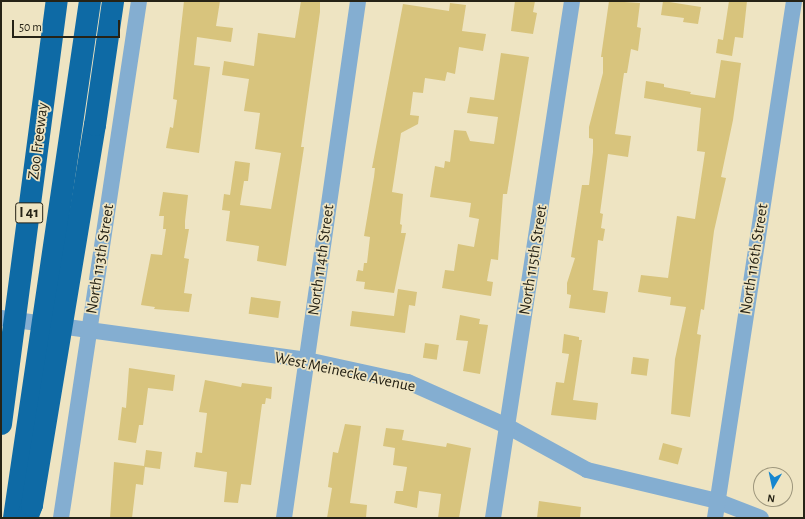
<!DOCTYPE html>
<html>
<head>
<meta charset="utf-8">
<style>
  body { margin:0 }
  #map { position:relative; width:805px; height:519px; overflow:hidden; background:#eee4c2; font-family:"Alegreya Sans",sans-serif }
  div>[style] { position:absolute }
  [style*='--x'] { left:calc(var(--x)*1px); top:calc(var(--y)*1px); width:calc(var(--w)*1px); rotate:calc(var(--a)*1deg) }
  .building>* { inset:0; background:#d8c47d; transform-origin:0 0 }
  .street>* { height:16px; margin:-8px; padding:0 8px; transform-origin:8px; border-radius:8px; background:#84aed1 }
  .highway>* { height:22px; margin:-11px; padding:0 11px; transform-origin:11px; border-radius:11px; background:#0e6aa5 }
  span { translate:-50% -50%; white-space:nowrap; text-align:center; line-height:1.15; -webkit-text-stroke:3.5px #eee4c2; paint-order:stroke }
  .shield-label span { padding:1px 3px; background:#eee4c2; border:1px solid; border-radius:3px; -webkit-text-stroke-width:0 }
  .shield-label { font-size:15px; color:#262316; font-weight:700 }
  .street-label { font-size:16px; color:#262316 }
  .frame { position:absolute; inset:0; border:2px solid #262316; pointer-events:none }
  .north { position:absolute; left:753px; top:467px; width:40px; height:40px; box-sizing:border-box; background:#eee4c2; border:1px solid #9e977d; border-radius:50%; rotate:189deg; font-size:11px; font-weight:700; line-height:16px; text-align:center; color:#262316 }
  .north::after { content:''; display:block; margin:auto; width:14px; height:18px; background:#1686cf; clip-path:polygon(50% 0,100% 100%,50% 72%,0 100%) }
  .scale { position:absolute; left:12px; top:20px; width:108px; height:18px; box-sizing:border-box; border:2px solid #262316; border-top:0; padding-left:5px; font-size:12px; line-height:14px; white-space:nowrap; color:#262316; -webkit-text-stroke:3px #eee4c2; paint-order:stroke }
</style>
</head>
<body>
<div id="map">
  <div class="building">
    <i style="clip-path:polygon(184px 1px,220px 1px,216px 26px,233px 28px,231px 42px,197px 37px,194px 65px,210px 67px,199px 153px,166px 148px,170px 127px,173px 128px,177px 100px,173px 99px)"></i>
    <i style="clip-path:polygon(301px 1px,320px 1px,320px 12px,301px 147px,304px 147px,286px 266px,257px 261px,259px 246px,226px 241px,230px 211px,222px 210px,224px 194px,230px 195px,235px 161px,250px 163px,248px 181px,244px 181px,240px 205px,271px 209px,281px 153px,255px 149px,260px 113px,244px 111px,249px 79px,222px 75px,224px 61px,254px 66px,258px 33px,295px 38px)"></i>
    <i style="clip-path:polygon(515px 1px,535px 1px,533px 12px,537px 13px,533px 34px,511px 31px)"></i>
    <i style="clip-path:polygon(609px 1px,640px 3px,637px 27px,641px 28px,638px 51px,631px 49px,627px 73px,624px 73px,615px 134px,631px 136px,628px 157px,608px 154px,600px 213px,603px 214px,601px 228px,605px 229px,603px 241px,598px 240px,593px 290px,608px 292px,605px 313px,569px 308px,571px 295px,567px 294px,567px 283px,575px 258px,571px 257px,582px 185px,589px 185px,593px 152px,593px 139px,589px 138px,589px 127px,603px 73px,603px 57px,601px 57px)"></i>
    <i style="clip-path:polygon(663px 1px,701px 7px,698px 24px,683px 22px,684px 18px,661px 15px)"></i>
    <i style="clip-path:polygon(729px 1px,747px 1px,743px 38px,735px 37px,732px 56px,716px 53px,718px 39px,723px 40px)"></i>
    <i style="clip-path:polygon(450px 3px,466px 5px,462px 31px,486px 34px,483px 51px,459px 47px,455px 74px,447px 72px,445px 81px,425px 78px,423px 93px,413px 92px,410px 115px,419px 116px,418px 124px,401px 133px,392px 192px,403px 194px,400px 224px,402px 225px,401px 233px,406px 233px,394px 293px,364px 289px,365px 282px,356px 281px,358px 270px,363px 271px,364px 263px,367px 263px,370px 237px,364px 236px,374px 177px,375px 168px,372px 168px,403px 4px,449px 11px)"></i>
    <i style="clip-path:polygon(501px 53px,529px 57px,507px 194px,503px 194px,498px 260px,491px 259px,487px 281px,493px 282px,491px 296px,442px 288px,445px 270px,454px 271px,458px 244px,474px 247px,479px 219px,469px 217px,471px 203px,430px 197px,435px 166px,444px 168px,445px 161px,450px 162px,454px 130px,466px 131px,470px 141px,494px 144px,498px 117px,467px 113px,470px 97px,494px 100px)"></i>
    <i style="clip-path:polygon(721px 60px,741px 63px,733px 120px,721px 177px,726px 178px,714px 231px,704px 310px,701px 309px,697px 334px,701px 335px,690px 417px,671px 414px,675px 359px,686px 307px,670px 305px,671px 297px,638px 292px,641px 275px,668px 278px,677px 216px,695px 219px,705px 152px,697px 151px,701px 108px,644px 98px,646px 81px,664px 84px,664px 87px,691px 92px,690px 94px,715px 98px)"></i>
    <i style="clip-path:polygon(163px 192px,188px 195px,185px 221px,185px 229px,189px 229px,184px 258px,189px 259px,184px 293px,192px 294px,189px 312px,154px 309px,155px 307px,141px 305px,151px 254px,162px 255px,166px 229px,163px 229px,164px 216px,159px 216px)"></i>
    <i style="clip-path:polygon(398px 289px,417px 292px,415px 306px,409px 305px,405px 333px,350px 326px,352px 311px,394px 316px)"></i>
    <i style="left:251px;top:297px;width:30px;height:17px;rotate:8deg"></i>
    <i style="clip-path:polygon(460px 315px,480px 319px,479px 324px,488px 325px,480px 374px,463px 371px,468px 341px,456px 340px)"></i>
    <i style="clip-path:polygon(564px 334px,579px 337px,579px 340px,582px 340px,573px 400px,598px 403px,596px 420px,551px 415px,556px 382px,564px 383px,569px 354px,562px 353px)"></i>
    <i style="left:425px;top:343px;width:14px;height:15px;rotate:8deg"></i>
    <i style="left:633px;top:357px;width:16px;height:17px;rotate:7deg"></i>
    <i style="clip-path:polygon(129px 368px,175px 375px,173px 391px,148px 388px,143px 425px,139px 425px,136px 443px,118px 440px,122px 407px,126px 408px)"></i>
    <i style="clip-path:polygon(205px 380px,241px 387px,242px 383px,272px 387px,271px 399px,266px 398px,265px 404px,262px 404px,251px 485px,241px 484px,238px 503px,224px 502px,227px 472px,194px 467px,196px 452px,202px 453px,207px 413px,199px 412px)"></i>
    <i style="clip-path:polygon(345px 424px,361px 426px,350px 503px,367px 505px,366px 518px,327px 518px,332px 488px,328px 487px,333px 452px,338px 453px)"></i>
    <i style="clip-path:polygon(386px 428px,404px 430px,402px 440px,446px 447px,447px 443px,471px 448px,459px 518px,438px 518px,441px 494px,419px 491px,417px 508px,394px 503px,396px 491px,403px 491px,407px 467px,393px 465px,395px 448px,383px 446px)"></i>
    <i style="left:663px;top:443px;width:20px;height:17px;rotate:15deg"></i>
    <i style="clip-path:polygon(146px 450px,162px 452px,160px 469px,145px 467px,143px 485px,136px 484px,132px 518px,110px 518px,114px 462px,144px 466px)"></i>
    <i style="clip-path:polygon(539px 501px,581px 507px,580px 518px,537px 518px)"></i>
  </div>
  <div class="street">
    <i style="--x:1;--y:318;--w:309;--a:7.8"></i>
    <i style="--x:307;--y:360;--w:103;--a:12.3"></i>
    <i style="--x:408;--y:382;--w:108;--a:24"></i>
    <i style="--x:507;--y:426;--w:91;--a:28.8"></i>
    <i style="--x:587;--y:470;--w:134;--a:13.4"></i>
    <i style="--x:717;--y:501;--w:47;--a:21.1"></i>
    <i style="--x:61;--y:518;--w:523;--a:-81.42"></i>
    <i style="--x:284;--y:518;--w:522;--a:-81.85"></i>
    <i style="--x:493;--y:518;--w:523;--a:-81.31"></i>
    <i style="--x:715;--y:518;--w:523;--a:-81.31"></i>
  </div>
  <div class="highway">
    <i style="--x:1;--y:424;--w:427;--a:-82.5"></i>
    <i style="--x:14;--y:518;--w:523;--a:-81.64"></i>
    <i style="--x:27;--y:518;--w:14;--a:-69"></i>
    <i style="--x:32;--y:505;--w:385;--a:-80.6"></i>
    <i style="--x:95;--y:125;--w:125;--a:-81.7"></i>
  </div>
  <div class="shield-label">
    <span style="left:29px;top:213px">I 41</span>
  </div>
  <div class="street-label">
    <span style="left:38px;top:141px;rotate:-83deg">Zoo Freeway</span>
    <span style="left:100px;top:259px;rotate:-81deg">North 113th Street</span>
    <span style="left:754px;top:259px;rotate:-81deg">North 116th Street</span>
    <span style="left:321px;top:260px;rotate:-82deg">North 114th Street</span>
    <span style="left:533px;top:260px;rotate:-81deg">North 115th Street</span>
    <span style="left:345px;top:372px;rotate:12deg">West Meinecke Avenue</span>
  </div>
  <div class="frame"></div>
  <div class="north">N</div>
  <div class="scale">50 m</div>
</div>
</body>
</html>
